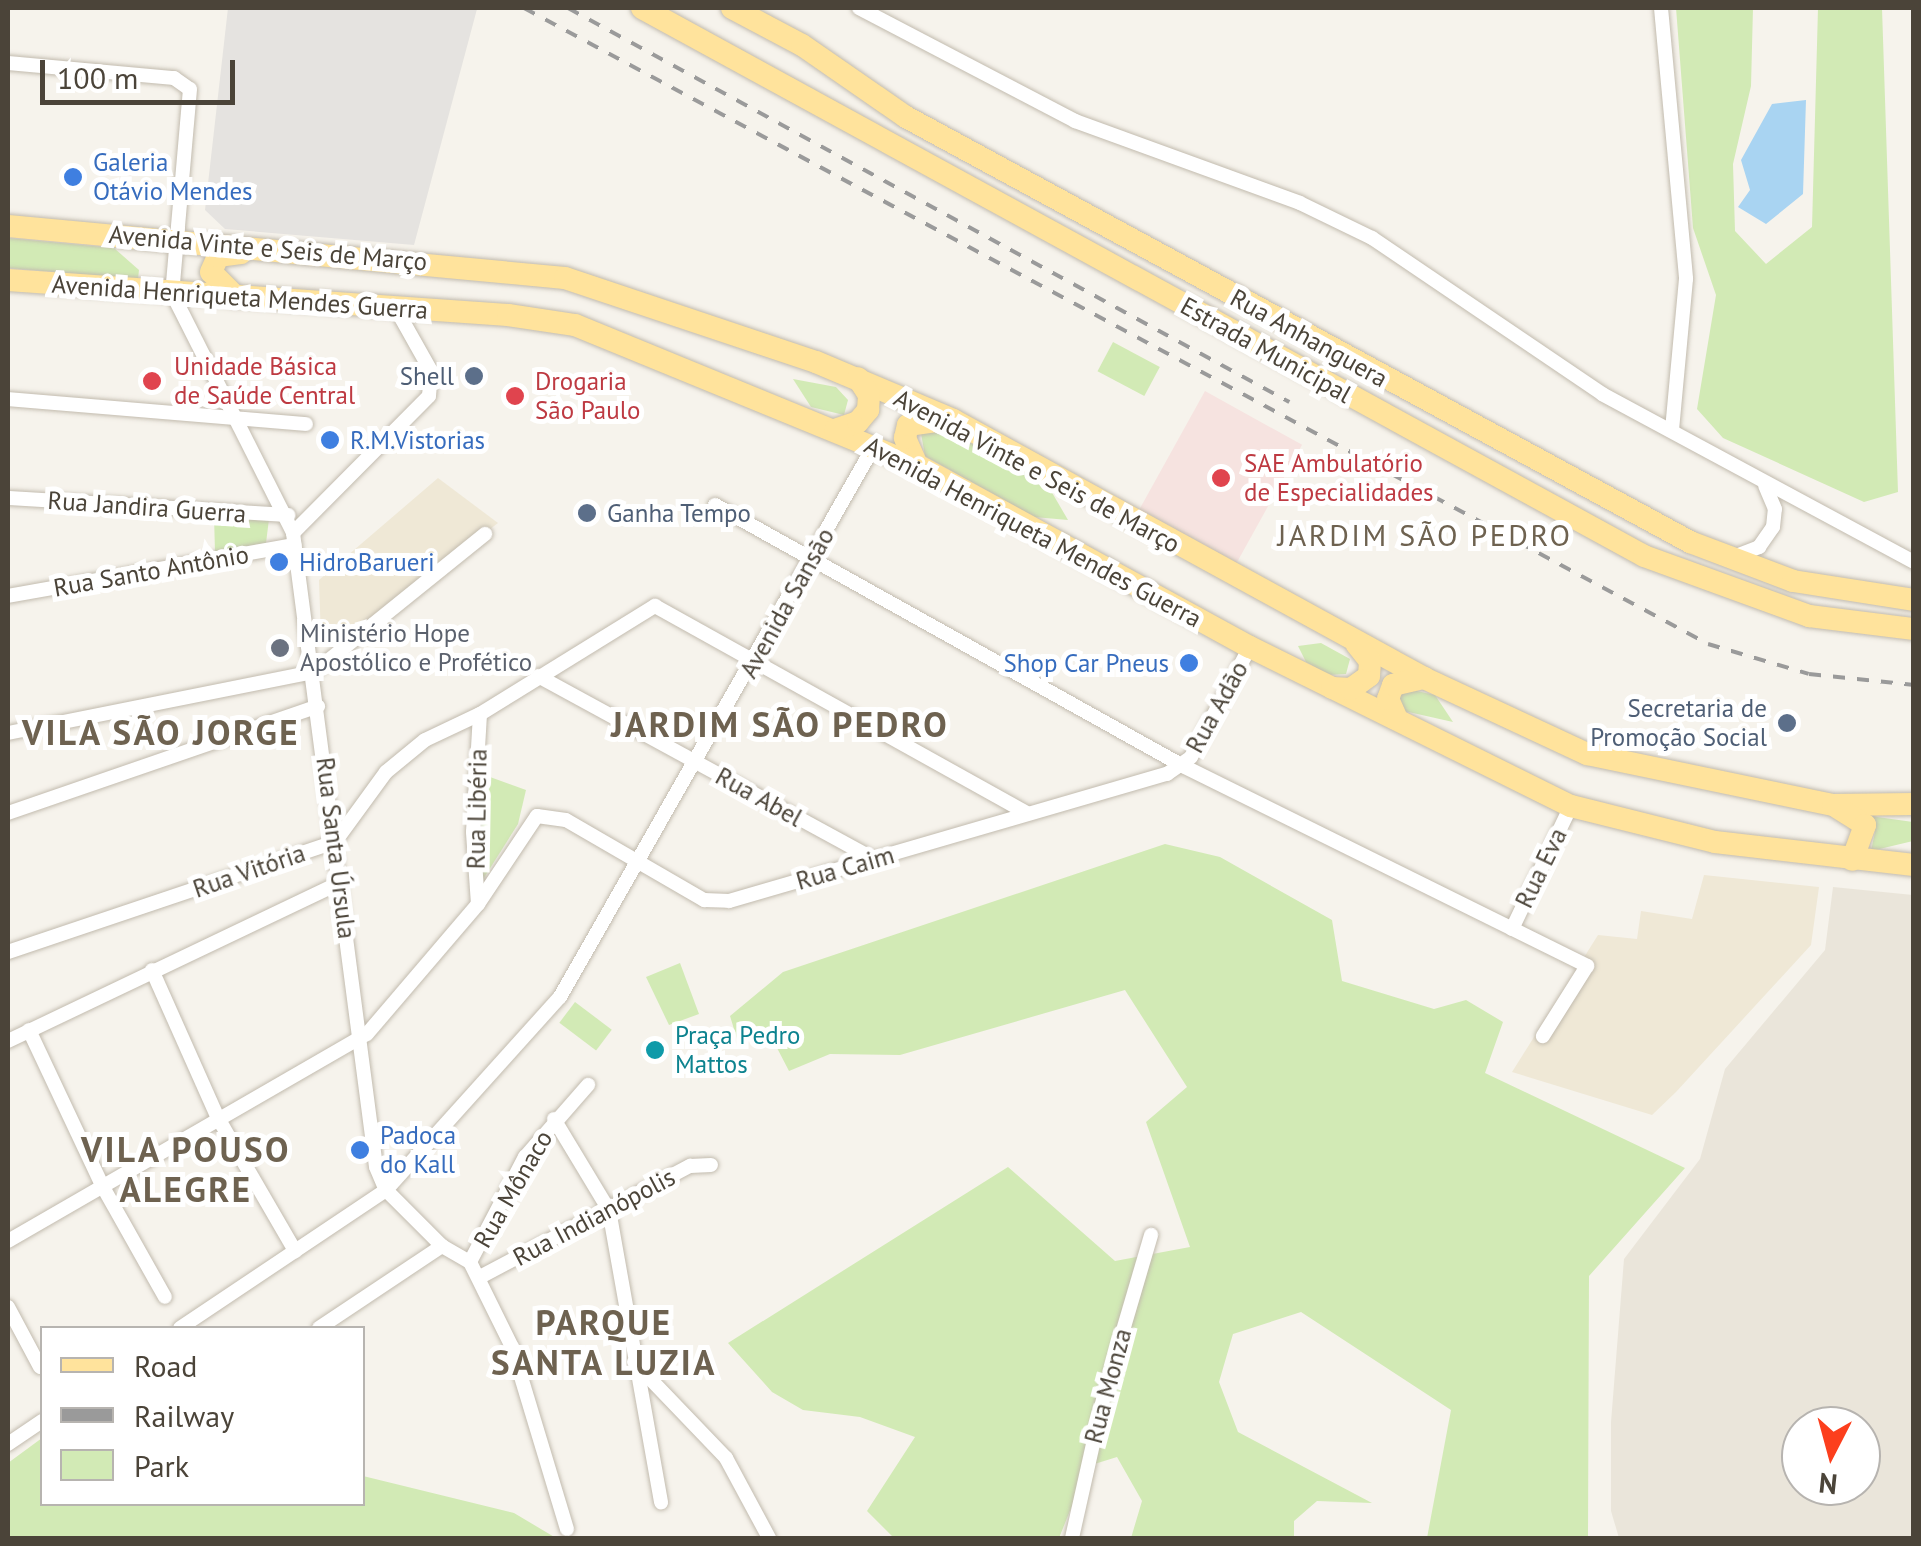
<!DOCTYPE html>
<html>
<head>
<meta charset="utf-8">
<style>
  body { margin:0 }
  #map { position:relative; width:1921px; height:1546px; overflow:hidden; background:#f6f3ec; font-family:"PT Sans",sans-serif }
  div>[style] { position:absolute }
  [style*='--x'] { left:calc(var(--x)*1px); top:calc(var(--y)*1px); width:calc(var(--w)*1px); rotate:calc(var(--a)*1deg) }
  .residential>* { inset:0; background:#eae5da }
  .education>* { inset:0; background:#efe8d6 }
  .medical>* { inset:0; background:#f6e3e0; transform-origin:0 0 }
  .green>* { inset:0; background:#d2eab5; transform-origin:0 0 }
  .parking>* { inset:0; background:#e5e3e0 }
  .water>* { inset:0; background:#a9d4f2 }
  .roads { filter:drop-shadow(0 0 2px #c2bbae) drop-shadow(0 0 2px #c2bbae) }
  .minor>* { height:14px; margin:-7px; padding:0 7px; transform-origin:7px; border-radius:7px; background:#fff }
  .primary>* { height:22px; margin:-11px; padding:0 11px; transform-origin:11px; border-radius:11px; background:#ffe39c }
  .rail>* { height:4px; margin-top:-2px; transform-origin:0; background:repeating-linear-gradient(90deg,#9a9a9a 0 12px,transparent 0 24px) }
  .dots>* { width:28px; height:28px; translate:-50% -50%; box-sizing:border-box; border:5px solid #fff; border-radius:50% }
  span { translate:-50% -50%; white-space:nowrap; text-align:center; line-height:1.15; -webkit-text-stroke:10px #fff; paint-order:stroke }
  .shop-label { font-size:25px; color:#366cbe }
  .left { translate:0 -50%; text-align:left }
  .right { translate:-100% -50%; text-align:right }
  .street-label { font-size:25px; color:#4b4439 }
  .health-label { font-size:25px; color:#be3a42 }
  .service-label { font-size:25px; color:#4e5e75 }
  .worship-label { font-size:25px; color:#5b616d }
  .culture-label { font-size:25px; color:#0d838f }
  .quarter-label { font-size:30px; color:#6e6250; letter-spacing:2.5px }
  .district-label { font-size:35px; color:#6e6250; font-weight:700; letter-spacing:2.5px }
  .frame { position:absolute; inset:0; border:10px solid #4b4439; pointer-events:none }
  .legend { position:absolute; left:40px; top:1326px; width:325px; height:180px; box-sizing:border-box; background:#fff; border:2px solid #b7b4b0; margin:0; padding:12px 18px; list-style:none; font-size:30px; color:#4b4439 }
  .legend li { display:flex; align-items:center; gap:20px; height:50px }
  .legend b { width:50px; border:2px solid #b7b4b0 }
  .north { position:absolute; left:1781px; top:1406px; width:100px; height:100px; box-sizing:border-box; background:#fff; border:2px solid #b7b4b0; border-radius:50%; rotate:186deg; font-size:28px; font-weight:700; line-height:40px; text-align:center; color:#4b4439 }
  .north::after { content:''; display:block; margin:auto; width:35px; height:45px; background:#fc3f1d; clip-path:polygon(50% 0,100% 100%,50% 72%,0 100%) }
  .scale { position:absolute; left:40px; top:60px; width:195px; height:45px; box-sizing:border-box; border:5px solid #4b4439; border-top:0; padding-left:12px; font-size:30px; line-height:35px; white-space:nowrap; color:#4b4439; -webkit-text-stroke:8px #fff; paint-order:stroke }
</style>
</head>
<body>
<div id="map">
  <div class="residential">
    <i style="clip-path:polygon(evenodd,1833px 887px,1913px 895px,1913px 1538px,1619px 1538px,1611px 1511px,1611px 1422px,1624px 1259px,1700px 1159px,1725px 1069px,1825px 950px,1833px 887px,1801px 1426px,1861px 1426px,1861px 1486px,1801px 1486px,1801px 1426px)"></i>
  </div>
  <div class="education">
    <i style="clip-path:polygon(438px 478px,498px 523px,336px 646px,321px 639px,319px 580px)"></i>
    <i style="clip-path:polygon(1704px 875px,1819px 887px,1811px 945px,1676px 1092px,1652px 1115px,1512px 1072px,1598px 935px,1637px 939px,1641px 911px,1692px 919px)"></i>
  </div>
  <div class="medical">
    <i style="left:1205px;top:391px;width:111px;height:136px;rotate:29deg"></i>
  </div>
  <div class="green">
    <i style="clip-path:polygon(1676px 8px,1753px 8px,1751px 86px,1733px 164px,1735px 231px,1766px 264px,1812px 227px,1818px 8px,1882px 8px,1898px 492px,1864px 502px,1723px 438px,1697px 409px,1716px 295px,1693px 228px)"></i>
    <i style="clip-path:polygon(8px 238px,114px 248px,139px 270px,138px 279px,8px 268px)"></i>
    <i style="left:1113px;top:342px;width:53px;height:33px;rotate:28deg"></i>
    <i style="clip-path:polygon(793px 379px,836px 387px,848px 400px,844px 415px,811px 407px)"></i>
    <i style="clip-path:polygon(943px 428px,1047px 484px,1068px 520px,1034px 517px,925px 456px,921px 433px)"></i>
    <i style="clip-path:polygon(214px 516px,269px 519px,266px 543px,215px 552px)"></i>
    <i style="clip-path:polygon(1321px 643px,1350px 659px,1346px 674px,1328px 675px,1306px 662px,1298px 646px)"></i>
    <i style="clip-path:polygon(1399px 687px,1435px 695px,1453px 722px,1404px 711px,1394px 701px)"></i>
    <i style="clip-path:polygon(479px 773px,526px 790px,518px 824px,482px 881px)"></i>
    <i style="clip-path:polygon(1870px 816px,1913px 822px,1913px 841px,1871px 851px,1875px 832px)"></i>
    <i style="clip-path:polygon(1165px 844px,1220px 857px,1332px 920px,1342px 981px,1434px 1009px,1466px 1000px,1503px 1022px,1485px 1073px,1685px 1168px,1589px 1276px,1588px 1538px,1427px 1538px,1451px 1410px,1301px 1312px,1233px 1334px,1219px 1382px,1238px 1432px,1372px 1503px,1317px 1501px,1294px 1521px,1294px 1538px,1131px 1538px,1142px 1501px,1117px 1457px,1088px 1466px,1059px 1538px,894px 1538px,867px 1511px,915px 1437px,860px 1417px,803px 1410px,772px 1392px,728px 1343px,1008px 1167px,1115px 1261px,1190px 1247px,1146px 1122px,1187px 1087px,1125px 990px,900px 1055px,830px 1054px,789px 1071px,776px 1046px,737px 1039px,730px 1016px,783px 972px)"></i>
    <i style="clip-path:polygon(680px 963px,699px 1014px,669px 1025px,646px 977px)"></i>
    <i style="left:575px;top:1002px;width:46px;height:26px;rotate:37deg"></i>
    <i style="clip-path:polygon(42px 1438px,42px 1504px,362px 1504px,363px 1476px,514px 1513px,556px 1538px,8px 1538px,8px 1463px)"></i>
  </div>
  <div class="parking">
    <i style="clip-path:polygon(228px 8px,477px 9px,414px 245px,225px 229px,205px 210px)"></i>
  </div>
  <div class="water">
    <i style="clip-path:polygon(1806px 100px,1803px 194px,1766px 224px,1738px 207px,1750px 190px,1741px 160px,1772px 104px)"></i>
  </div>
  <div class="roads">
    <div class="minor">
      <i style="--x:859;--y:8;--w:244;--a:27.6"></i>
      <i style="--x:1075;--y:121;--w:239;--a:20"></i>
      <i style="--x:1300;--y:203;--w:80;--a:25.9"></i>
      <i style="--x:1372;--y:238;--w:278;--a:34.1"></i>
      <i style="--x:1602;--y:394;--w:354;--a:28.3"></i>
      <i style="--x:1661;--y:8;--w:272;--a:84.7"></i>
      <i style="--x:1686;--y:279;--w:151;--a:95.3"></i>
      <i style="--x:8;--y:63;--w:167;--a:5.2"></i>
      <i style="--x:174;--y:78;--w:19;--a:35"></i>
      <i style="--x:190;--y:89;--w:205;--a:95"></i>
      <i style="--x:172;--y:293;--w:269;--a:63.2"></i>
      <i style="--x:293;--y:533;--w:639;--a:82.54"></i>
      <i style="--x:376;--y:1167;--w:25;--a:67"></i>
      <i style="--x:386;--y:1190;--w:79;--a:45"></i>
      <i style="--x:442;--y:1246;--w:32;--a:30"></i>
      <i style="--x:8;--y:399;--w:299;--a:4.8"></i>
      <i style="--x:8;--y:498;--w:281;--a:3.5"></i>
      <i style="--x:715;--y:505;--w:536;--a:29.15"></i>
      <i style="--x:1183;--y:766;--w:451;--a:26.3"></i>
      <i style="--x:1587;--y:966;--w:83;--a:122.2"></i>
      <i style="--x:293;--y:533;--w:193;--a:-45.2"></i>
      <i style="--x:429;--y:396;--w:25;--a:-85"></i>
      <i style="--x:431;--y:371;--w:71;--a:-119.4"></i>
      <i style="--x:1736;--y:556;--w:25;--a:-21"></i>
      <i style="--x:1759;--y:547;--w:24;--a:-55"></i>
      <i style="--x:1773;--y:527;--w:18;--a:-84"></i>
      <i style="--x:1775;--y:509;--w:25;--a:-113"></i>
      <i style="--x:8;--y:596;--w:291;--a:-10.1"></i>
      <i style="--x:538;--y:676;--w:384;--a:28.6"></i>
      <i style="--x:8;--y:733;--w:312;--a:-11.3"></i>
      <i style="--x:314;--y:672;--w:220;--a:-38.9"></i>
      <i style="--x:8;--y:813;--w:328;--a:-19"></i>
      <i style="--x:478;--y:904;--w:72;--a:-94"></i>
      <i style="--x:473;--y:832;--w:118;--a:-86.6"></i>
      <i style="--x:1512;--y:929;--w:136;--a:-64.4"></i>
      <i style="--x:8;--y:952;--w:345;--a:-18.6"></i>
      <i style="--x:335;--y:842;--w:87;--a:-53.9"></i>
      <i style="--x:386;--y:772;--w:50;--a:-39.4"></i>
      <i style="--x:425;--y:740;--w:61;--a:-25.3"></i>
      <i style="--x:480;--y:714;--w:206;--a:-31.7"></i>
      <i style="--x:655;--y:606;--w:426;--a:29.1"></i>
      <i style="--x:152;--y:970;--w:162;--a:66"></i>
      <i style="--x:218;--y:1118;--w:154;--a:59.9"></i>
      <i style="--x:29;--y:1030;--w:174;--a:64.8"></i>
      <i style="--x:103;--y:1187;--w:126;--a:60.6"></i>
      <i style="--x:8;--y:1041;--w:369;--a:-25.5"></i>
      <i style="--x:554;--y:1119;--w:106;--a:58.9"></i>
      <i style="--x:609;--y:1210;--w:297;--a:79.9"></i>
      <i style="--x:8;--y:1241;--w:414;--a:-30"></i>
      <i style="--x:367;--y:1034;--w:171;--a:-49.5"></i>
      <i style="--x:478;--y:904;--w:106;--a:-56.2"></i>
      <i style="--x:537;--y:816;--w:29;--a:8"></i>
      <i style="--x:566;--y:820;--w:160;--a:30.1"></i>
      <i style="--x:704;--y:900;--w:25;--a:2"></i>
      <i style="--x:729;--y:901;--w:456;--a:-16.2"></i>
      <i style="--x:1167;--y:774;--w:29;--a:-35"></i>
      <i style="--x:1191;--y:757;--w:125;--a:-61.8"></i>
      <i style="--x:480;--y:1277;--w:238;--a:-27.9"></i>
      <i style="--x:690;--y:1166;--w:21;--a:-3"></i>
      <i style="--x:8;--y:1307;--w:68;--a:61.9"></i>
      <i style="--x:180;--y:1328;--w:248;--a:-33.8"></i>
      <i style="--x:386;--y:1190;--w:260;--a:-48"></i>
      <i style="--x:560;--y:997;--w:634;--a:-60.32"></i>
      <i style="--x:319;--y:1328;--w:148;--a:-33.7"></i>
      <i style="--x:634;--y:1362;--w:133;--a:46.2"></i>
      <i style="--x:726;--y:1458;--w:91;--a:61.7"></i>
      <i style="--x:8;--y:1444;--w:41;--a:-34.1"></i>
      <i style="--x:567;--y:1529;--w:190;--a:-106.8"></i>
      <i style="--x:512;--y:1347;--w:95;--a:-116.3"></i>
      <i style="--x:470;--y:1262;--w:119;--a:-62.4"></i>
      <i style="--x:525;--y:1157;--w:96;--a:-48.8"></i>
      <i style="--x:1072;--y:1538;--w:147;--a:-77.4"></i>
      <i style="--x:1104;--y:1395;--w:167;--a:-73.6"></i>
    </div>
    <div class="primary">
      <i style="--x:642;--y:8;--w:1142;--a:28.67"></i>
      <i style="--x:1644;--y:556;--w:176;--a:20"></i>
      <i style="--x:1809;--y:616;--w:106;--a:7.1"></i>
      <i style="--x:732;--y:8;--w:79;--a:27.9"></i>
      <i style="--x:802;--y:45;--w:126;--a:34.7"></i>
      <i style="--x:906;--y:117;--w:892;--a:28.46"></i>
      <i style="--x:1690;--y:542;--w:110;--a:20.7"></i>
      <i style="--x:1793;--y:581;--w:122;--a:8.9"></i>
      <i style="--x:8;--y:226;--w:559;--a:5.33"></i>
      <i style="--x:565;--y:278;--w:265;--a:18.5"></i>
      <i style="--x:816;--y:362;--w:149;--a:22.9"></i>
      <i style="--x:953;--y:420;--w:537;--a:28.71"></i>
      <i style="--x:1424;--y:678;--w:180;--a:25"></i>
      <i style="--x:1587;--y:754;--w:251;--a:11.7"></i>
      <i style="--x:1833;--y:805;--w:81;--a:-0.7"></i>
      <i style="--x:8;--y:280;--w:501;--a:4"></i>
      <i style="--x:508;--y:315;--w:68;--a:8.5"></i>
      <i style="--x:575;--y:325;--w:370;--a:22.3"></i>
      <i style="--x:917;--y:465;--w:379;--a:28.7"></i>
      <i style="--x:1250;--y:647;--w:358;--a:26.4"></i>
      <i style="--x:1571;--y:806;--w:148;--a:14"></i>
      <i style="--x:1715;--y:842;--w:200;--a:6.6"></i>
      <i style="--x:236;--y:297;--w:35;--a:-135"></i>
      <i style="--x:211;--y:272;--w:17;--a:-66"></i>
      <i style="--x:218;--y:256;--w:23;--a:-7"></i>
      <i style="--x:835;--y:430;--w:24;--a:-19"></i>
      <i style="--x:858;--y:422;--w:16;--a:-50"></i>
      <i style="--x:868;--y:410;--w:15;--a:-86"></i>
      <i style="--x:869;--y:395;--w:20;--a:-123"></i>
      <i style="--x:917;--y:465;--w:30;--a:-114"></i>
      <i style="--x:905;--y:438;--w:13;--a:-77"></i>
      <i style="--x:908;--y:425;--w:37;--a:-8"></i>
      <i style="--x:1332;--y:688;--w:19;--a:3"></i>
      <i style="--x:1351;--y:689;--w:22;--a:-36"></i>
      <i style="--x:1369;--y:676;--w:15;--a:-86"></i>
      <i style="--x:1370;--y:661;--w:21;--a:-129"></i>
      <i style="--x:1397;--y:719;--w:22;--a:-114"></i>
      <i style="--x:1388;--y:699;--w:15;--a:-70"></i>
      <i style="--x:1393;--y:685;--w:32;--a:-13"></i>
      <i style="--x:1838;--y:808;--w:32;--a:32"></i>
      <i style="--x:1865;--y:825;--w:37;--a:110"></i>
    </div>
  </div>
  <div class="rail">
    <i style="--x:524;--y:8;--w:1344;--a:28.24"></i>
    <i style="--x:1708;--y:644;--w:105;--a:16.5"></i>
    <i style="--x:1809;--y:674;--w:106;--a:6"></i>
    <i style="--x:568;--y:8;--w:822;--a:28.65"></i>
  </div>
  <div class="dots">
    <i style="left:73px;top:177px;background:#3f7fe0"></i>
    <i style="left:474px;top:376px;background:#5c6f8a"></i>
    <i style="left:152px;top:381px;background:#e0444e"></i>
    <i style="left:515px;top:396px;background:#e0444e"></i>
    <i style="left:330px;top:440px;background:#3f7fe0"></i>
    <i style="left:1221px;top:478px;background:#e0444e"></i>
    <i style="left:587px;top:513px;background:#5c6f8a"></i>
    <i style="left:279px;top:562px;background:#3f7fe0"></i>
    <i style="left:280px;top:648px;background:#6b7280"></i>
    <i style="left:1189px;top:663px;background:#3f7fe0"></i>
    <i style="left:1787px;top:723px;background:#5c6f8a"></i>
    <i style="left:655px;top:1050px;background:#0f9aa8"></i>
    <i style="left:360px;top:1150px;background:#3f7fe0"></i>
  </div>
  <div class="shop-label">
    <span class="left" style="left:93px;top:177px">Galeria<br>Otávio Mendes</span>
    <span class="left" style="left:350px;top:440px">R.M.Vistorias</span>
    <span class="left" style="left:299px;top:562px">HidroBarueri</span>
    <span class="right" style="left:1169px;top:663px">Shop Car Pneus</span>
    <span class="left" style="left:380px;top:1150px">Padoca<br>do Kall</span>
  </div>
  <div class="street-label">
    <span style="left:268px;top:248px;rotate:5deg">Avenida Vinte e Seis de Março</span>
    <span style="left:240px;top:297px;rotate:4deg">Avenida Henriqueta Mendes Guerra</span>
    <span style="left:1309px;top:338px;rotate:29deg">Rua Anhanguera</span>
    <span style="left:1266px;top:350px;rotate:29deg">Estrada Municipal</span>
    <span style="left:1037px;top:471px;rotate:28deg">Avenida Vinte e Seis de Março</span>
    <span style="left:147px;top:507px;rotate:4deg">Rua Jandira Guerra</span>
    <span style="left:1033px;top:532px;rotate:28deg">Avenida Henriqueta Mendes Guerra</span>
    <span style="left:151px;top:571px;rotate:-10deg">Rua Santo Antônio</span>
    <span style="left:787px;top:603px;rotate:-61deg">Avenida Sansão</span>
    <span style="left:1217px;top:707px;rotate:-61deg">Rua Adão</span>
    <span style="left:759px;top:797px;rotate:29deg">Rua Abel</span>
    <span style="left:477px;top:809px;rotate:-89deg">Rua Libéria</span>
    <span style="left:336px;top:848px;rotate:83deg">Rua Santa Úrsula</span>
    <span style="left:845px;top:868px;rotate:-16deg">Rua Caim</span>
    <span style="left:1541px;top:868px;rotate:-64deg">Rua Eva</span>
    <span style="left:249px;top:871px;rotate:-19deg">Rua Vitória</span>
    <span style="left:513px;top:1189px;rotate:-60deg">Rua Mônaco</span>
    <span style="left:594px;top:1217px;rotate:-28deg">Rua Indianópolis</span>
    <span style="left:1108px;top:1386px;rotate:-75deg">Rua Monza</span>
  </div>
  <div class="health-label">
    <span class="left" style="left:174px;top:381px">Unidade Básica<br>de Saúde Central</span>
    <span class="left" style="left:535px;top:396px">Drogaria<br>São Paulo</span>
    <span class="left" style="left:1244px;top:478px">SAE Ambulatório<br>de Especialidades</span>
  </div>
  <div class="service-label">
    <span class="right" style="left:454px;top:376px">Shell</span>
    <span class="left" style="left:607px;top:513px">Ganha Tempo</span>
    <span class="right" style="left:1767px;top:723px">Secretaria de<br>Promoção Social</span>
  </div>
  <div class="worship-label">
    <span class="left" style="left:300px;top:648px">Ministério Hope<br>Apostólico e Profético</span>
  </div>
  <div class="culture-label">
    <span class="left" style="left:675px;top:1050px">Praça Pedro<br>Mattos</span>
  </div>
  <div class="quarter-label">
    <span style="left:1425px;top:535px">JARDIM SÃO PEDRO</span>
  </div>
  <div class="district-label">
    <span style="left:780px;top:724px">JARDIM SÃO PEDRO</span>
    <span style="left:161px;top:732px">VILA SÃO JORGE</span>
    <span style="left:186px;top:1169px">VILA POUSO<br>ALEGRE</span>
    <span style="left:604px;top:1342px">PARQUE<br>SANTA LUZIA</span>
  </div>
  <div class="frame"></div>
  <ul class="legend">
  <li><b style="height:12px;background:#ffe39c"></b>Road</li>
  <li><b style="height:12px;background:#9a9a9a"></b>Railway</li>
  <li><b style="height:28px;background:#d2eab5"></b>Park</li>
  </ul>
  <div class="north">N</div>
  <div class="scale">100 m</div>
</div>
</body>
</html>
